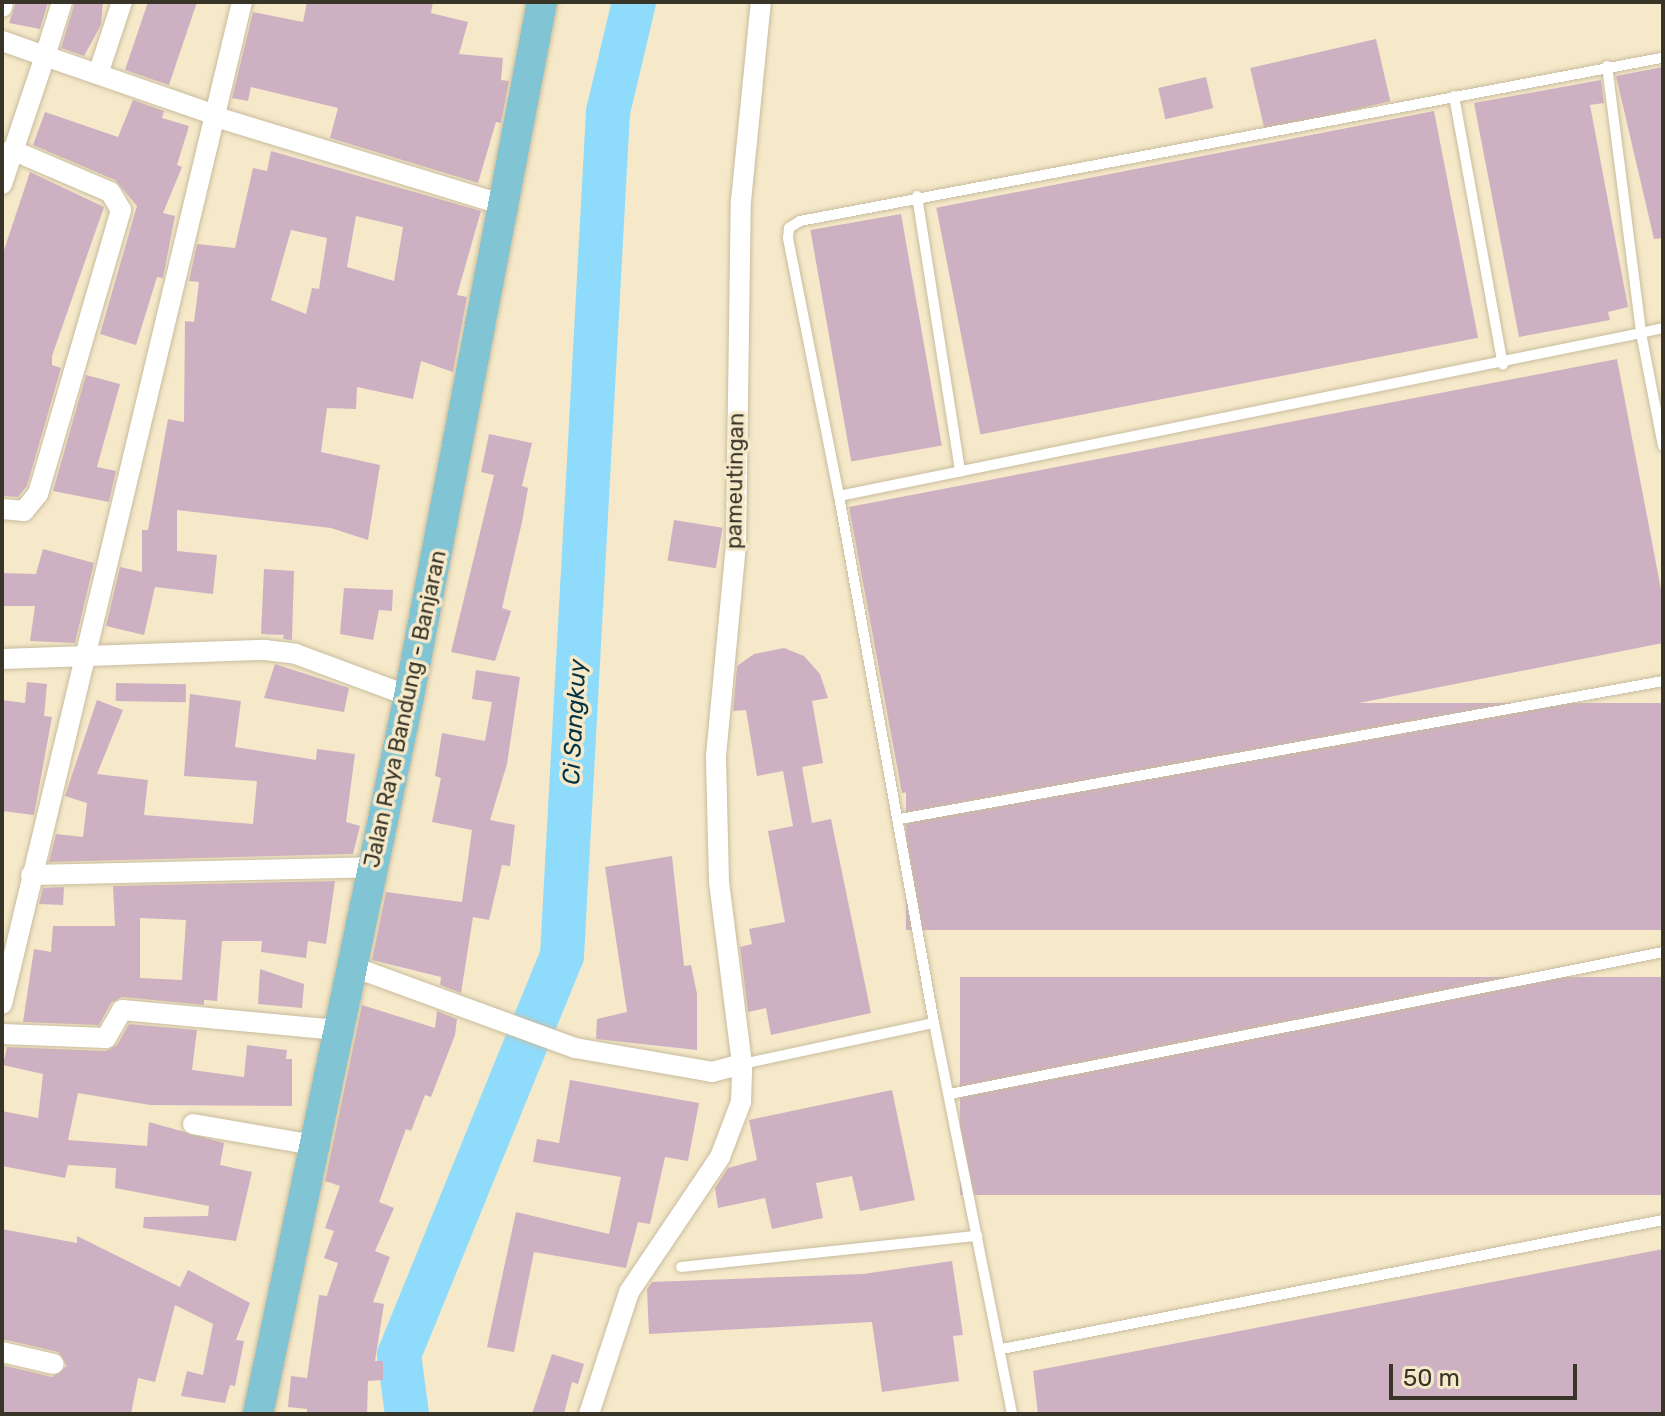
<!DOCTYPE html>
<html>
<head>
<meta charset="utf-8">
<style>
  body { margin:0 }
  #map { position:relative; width:1665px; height:1416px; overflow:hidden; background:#f5e9c9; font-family:Rubik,sans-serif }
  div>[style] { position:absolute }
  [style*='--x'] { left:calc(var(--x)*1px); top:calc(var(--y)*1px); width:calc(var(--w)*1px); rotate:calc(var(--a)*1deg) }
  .river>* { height:44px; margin:-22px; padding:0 22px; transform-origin:22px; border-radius:22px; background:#8fdbfc }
  .building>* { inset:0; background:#ceb0c3; transform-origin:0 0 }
  .roads { filter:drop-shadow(0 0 2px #c8bc9e) drop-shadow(0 0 2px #c8bc9e) }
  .lane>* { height:10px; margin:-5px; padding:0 5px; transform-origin:5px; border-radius:5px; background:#fff }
  .street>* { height:20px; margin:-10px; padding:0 10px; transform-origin:10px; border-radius:10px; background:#fff }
  .primary>* { height:30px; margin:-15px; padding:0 15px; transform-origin:15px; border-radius:15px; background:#81c4d4 }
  span { translate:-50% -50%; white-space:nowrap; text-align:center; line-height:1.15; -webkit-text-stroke:7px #f5e9c9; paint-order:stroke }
  .street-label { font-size:22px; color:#393428 }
  .water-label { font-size:24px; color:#033243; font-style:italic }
  .frame { position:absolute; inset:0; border:4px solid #393428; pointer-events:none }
  .scale { position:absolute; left:1389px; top:1364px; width:188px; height:36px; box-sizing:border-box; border:4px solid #393428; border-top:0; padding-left:10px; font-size:24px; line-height:28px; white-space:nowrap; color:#393428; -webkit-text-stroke:6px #f5e9c9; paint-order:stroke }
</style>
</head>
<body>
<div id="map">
  <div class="river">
    <i style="--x:407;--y:1414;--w:60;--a:-97.7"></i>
    <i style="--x:399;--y:1355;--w:431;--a:-67.8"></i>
    <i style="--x:562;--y:956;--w:845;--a:-86.88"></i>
    <i style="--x:608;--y:112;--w:113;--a:-76.7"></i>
  </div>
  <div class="building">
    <i style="clip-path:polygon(16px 2px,48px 2px,40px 29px,9px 23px)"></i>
    <i style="clip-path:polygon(75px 2px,103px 2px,101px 25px,84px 56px,61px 48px)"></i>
    <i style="clip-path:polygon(148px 2px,197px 2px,169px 85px,125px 70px)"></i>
    <i style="clip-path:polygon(307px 2px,433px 2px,431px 13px,468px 22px,459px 54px,503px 58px,501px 80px,509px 81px,501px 123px,496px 122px,478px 183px,330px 138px,338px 108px,251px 87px,248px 101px,232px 98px,253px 12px,303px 22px)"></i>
    <i style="left:1376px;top:39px;width:64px;height:129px;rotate:77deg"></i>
    <i style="clip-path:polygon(1663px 67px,1663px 238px,1654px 239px,1616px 76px)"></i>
    <i style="left:1206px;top:77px;width:32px;height:49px;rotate:77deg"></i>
    <i style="clip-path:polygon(1601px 80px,1604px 103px,1590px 105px,1628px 307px,1608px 312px,1610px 320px,1519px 337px,1474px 103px)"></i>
    <i style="clip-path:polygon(133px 100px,164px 111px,162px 118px,189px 126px,177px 165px,182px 167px,163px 213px,175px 216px,163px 278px,157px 277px,136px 345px,100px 334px,137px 206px,115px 180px,33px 145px,45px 112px,118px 137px)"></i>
    <i style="left:1434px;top:111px;width:231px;height:507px;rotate:79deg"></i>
    <i style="clip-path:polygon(evenodd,271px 151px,481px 211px,457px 295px,467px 297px,453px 372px,421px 361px,413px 399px,357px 387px,356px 409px,327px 408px,321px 452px,380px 465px,368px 540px,331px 528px,177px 510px,177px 551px,217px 555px,213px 594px,155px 587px,144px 635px,106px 626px,120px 567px,142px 572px,142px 530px,148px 530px,168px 419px,184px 422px,185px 321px,194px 322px,199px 282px,189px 281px,197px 244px,235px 248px,253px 168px,267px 171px,271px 151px,356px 216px,403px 227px,394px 281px,347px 267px,356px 216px,271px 151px,291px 230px,327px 238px,319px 289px,312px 288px,306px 314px,271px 300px,291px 230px)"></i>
    <i style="clip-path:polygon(30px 172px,104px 207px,52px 356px,52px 365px,61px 368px,27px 486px,18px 497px,2px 496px,2px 256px)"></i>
    <i style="left:901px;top:214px;width:235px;height:92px;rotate:80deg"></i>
    <i style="clip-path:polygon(1617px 359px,1663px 600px,1663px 643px,902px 793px,849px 507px)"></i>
    <i style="clip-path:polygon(86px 375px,120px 384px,97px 467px,116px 471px,109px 502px,53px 491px)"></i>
    <i style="clip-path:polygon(489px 434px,532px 443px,522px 486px,528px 488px,522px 522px,502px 608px,511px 611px,495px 661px,451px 652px,494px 475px,481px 472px)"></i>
    <i style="left:674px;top:520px;width:49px;height:41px;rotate:9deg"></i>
    <i style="clip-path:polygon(43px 549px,94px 563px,75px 643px,30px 641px,35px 606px,2px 606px,2px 573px,36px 574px)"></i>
    <i style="clip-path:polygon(264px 569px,294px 571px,292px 640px,283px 639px,284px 635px,261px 634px)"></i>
    <i style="clip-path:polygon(344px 588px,393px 590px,392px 611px,379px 610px,373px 640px,340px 634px)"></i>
    <i style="clip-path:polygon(784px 648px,804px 656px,820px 674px,828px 698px,812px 701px,823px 763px,802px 767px,812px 823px,831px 819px,871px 1013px,771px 1035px,766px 1008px,748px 1012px,740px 947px,752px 944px,749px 929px,785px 922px,768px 831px,793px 826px,783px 771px,757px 776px,746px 710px,733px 711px,737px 666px,754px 654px)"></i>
    <i style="clip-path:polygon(275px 664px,349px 688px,344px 712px,264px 698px)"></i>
    <i style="clip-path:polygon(476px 670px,520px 677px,507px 764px,490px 820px,515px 825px,510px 866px,502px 865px,489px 920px,473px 917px,461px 993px,440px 985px,441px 977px,372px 960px,386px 892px,462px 902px,472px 830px,432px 822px,441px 778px,435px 776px,442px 733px,485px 741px,492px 702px,472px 699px)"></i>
    <i style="clip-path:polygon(27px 682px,47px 684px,44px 716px,52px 717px,34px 815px,2px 811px,2px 700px,25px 703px)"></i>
    <i style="left:116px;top:683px;width:70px;height:18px;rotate:1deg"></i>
    <i style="clip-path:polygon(190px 694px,241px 701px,235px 747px,316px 760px,317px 749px,355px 754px,346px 822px,360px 826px,353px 854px,49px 862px,56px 834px,83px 837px,87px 803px,65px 796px,97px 700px,123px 710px,97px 774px,148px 780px,144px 815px,253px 824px,257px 781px,184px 776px)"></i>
    <i style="left:1663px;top:703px;width:227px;height:757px;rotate:90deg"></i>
    <i style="clip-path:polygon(672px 856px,684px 966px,691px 965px,697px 994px,697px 1050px,596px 1039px,597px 1019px,627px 1012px,605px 867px)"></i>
    <i style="clip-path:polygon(evenodd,335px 881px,326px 944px,308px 941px,306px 958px,261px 952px,262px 941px,222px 941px,217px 1001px,204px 1000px,204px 1005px,122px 997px,111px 1003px,99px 1025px,23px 1022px,34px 949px,51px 952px,53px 926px,115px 926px,113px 886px,335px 881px,140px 918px,186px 920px,182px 980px,140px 978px,140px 918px)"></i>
    <i style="clip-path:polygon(64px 887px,63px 905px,39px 904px,43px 888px)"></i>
    <i style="clip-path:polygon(260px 969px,304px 984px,302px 1008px,258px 1004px)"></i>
    <i style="left:1663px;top:977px;width:218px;height:703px;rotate:90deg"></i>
    <i style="clip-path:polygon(362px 1005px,435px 1028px,437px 1011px,457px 1019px,455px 1035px,431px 1097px,425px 1095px,411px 1131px,406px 1129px,379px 1202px,394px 1208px,375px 1251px,390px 1257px,373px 1302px,384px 1304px,375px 1361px,383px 1361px,383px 1380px,368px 1381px,367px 1414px,307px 1414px,307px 1409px,288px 1407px,291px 1376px,307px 1378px,319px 1295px,327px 1296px,338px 1263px,324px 1258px,334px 1231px,325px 1228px,340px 1186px,325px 1181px)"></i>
    <i style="clip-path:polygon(129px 1024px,197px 1030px,192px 1070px,244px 1077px,247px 1045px,287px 1050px,286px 1059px,292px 1059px,292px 1106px,150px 1105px,78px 1093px,68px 1140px,147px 1146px,149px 1122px,224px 1143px,220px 1165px,252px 1172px,236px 1241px,143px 1228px,144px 1217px,208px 1216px,209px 1206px,115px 1188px,116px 1168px,68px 1165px,65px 1178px,2px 1166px,2px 1111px,38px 1118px,43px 1074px,3px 1065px,7px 1047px,106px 1051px,117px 1045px)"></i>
    <i style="clip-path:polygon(570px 1080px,699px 1103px,688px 1161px,665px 1157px,650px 1224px,638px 1222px,626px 1268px,534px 1252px,514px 1352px,487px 1347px,516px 1212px,609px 1234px,621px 1177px,533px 1162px,537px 1139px,559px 1143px)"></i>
    <i style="clip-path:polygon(892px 1090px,915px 1200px,860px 1211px,852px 1176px,816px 1183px,823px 1218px,772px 1229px,765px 1198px,718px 1208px,715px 1188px,728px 1168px,757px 1160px,749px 1120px)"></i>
    <i style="clip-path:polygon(2px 1229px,77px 1243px,77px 1236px,180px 1287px,188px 1270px,250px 1303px,236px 1340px,244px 1341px,235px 1386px,230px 1385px,225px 1403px,181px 1396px,187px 1371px,203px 1375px,213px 1324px,175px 1305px,155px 1382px,138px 1378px,131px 1414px,2px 1414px,2px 1365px,52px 1377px,67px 1366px,58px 1352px,2px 1339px)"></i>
    <i style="clip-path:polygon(1663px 1249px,1663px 1414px,1038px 1414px,1033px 1371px)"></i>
    <i style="clip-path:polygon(952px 1261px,963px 1335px,953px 1336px,959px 1381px,882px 1392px,872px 1322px,649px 1334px,647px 1289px,652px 1282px,863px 1274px)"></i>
    <i style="clip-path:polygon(552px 1354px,584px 1364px,578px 1384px,572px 1382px,564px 1414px,532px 1414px)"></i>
  </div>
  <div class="roads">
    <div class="lane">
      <i style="--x:1607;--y:66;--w:269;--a:82.7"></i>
      <i style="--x:1641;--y:333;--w:23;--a:-13"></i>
      <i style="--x:1454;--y:96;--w:273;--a:79.7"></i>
      <i style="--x:917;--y:196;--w:279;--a:81.1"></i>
      <i style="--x:839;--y:496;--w:263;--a:-101.2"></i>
      <i style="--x:788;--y:238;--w:10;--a:-84"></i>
      <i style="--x:789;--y:228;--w:13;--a:-32"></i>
      <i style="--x:800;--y:221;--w:876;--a:-10.72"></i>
      <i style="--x:900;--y:819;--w:775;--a:-10.25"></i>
      <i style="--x:934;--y:1023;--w:535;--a:-100.22"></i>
      <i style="--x:839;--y:496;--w:818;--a:-11.49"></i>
      <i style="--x:1641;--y:333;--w:115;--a:79"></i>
      <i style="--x:742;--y:1064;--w:196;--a:-12.1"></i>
      <i style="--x:934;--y:1023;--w:399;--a:78.7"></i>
      <i style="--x:950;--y:1094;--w:727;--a:-11.26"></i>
      <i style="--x:681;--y:1267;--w:298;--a:-6"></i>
      <i style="--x:1002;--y:1349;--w:673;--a:-11.04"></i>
    </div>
    <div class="street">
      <i style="--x:2;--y:7;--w:5;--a:-79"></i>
      <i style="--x:2;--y:41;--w:46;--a:19.2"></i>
      <i style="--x:45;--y:56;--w:57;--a:-72.5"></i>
      <i style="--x:98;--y:74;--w:76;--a:-71.6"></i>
      <i style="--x:2;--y:184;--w:135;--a:-71.4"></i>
      <i style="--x:45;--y:56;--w:183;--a:19.1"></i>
      <i style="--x:218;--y:116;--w:5;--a:180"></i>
      <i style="--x:213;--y:116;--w:305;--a:17"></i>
      <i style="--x:2;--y:509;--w:22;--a:5"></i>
      <i style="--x:24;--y:511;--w:22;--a:-51"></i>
      <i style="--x:38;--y:494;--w:296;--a:-73.7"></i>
      <i style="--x:121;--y:210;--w:21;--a:-121"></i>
      <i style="--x:110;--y:192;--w:107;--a:-156.8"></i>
      <i style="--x:2;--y:659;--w:263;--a:-2"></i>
      <i style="--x:265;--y:650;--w:31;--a:7"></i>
      <i style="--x:296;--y:654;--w:121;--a:20.4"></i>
      <i style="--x:31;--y:875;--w:342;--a:-1.3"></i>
      <i style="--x:351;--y:966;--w:239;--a:20.1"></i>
      <i style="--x:575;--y:1048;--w:139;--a:9.9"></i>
      <i style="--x:712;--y:1072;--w:31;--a:-15"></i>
      <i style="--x:2;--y:1004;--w:1030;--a:-76.53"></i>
      <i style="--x:2;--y:1034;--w:104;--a:2.2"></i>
      <i style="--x:106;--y:1038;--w:32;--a:-60"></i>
      <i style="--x:122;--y:1010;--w:217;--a:5.3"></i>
      <i style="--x:193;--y:1124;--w:122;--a:9.9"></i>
      <i style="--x:2;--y:1352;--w:53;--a:13"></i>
      <i style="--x:589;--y:1414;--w:128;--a:-71.8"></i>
      <i style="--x:629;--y:1292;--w:163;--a:-56"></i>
      <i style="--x:720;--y:1157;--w:59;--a:-69.1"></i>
      <i style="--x:741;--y:1102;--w:38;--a:-88"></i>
      <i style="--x:742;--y:1064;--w:183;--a:-97.2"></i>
      <i style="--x:719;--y:882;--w:126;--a:-91.4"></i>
      <i style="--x:716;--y:756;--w:214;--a:-84.6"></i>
      <i style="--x:736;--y:543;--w:342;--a:-89.2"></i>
      <i style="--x:741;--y:201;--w:200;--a:-84.3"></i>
    </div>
    <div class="primary">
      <i style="--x:258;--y:1414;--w:734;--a:-78.12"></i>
      <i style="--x:409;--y:696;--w:707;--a:-79.15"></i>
    </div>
  </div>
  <div class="street-label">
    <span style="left:735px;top:481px;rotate:-89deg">pameutingan</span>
    <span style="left:405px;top:709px;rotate:-78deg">Jalan Raya Bandung - Banjaran</span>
  </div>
  <div class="water-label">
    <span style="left:575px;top:722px;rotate:-87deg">Ci Sangkuy</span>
  </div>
  <div class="frame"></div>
  <div class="scale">50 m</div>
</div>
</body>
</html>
